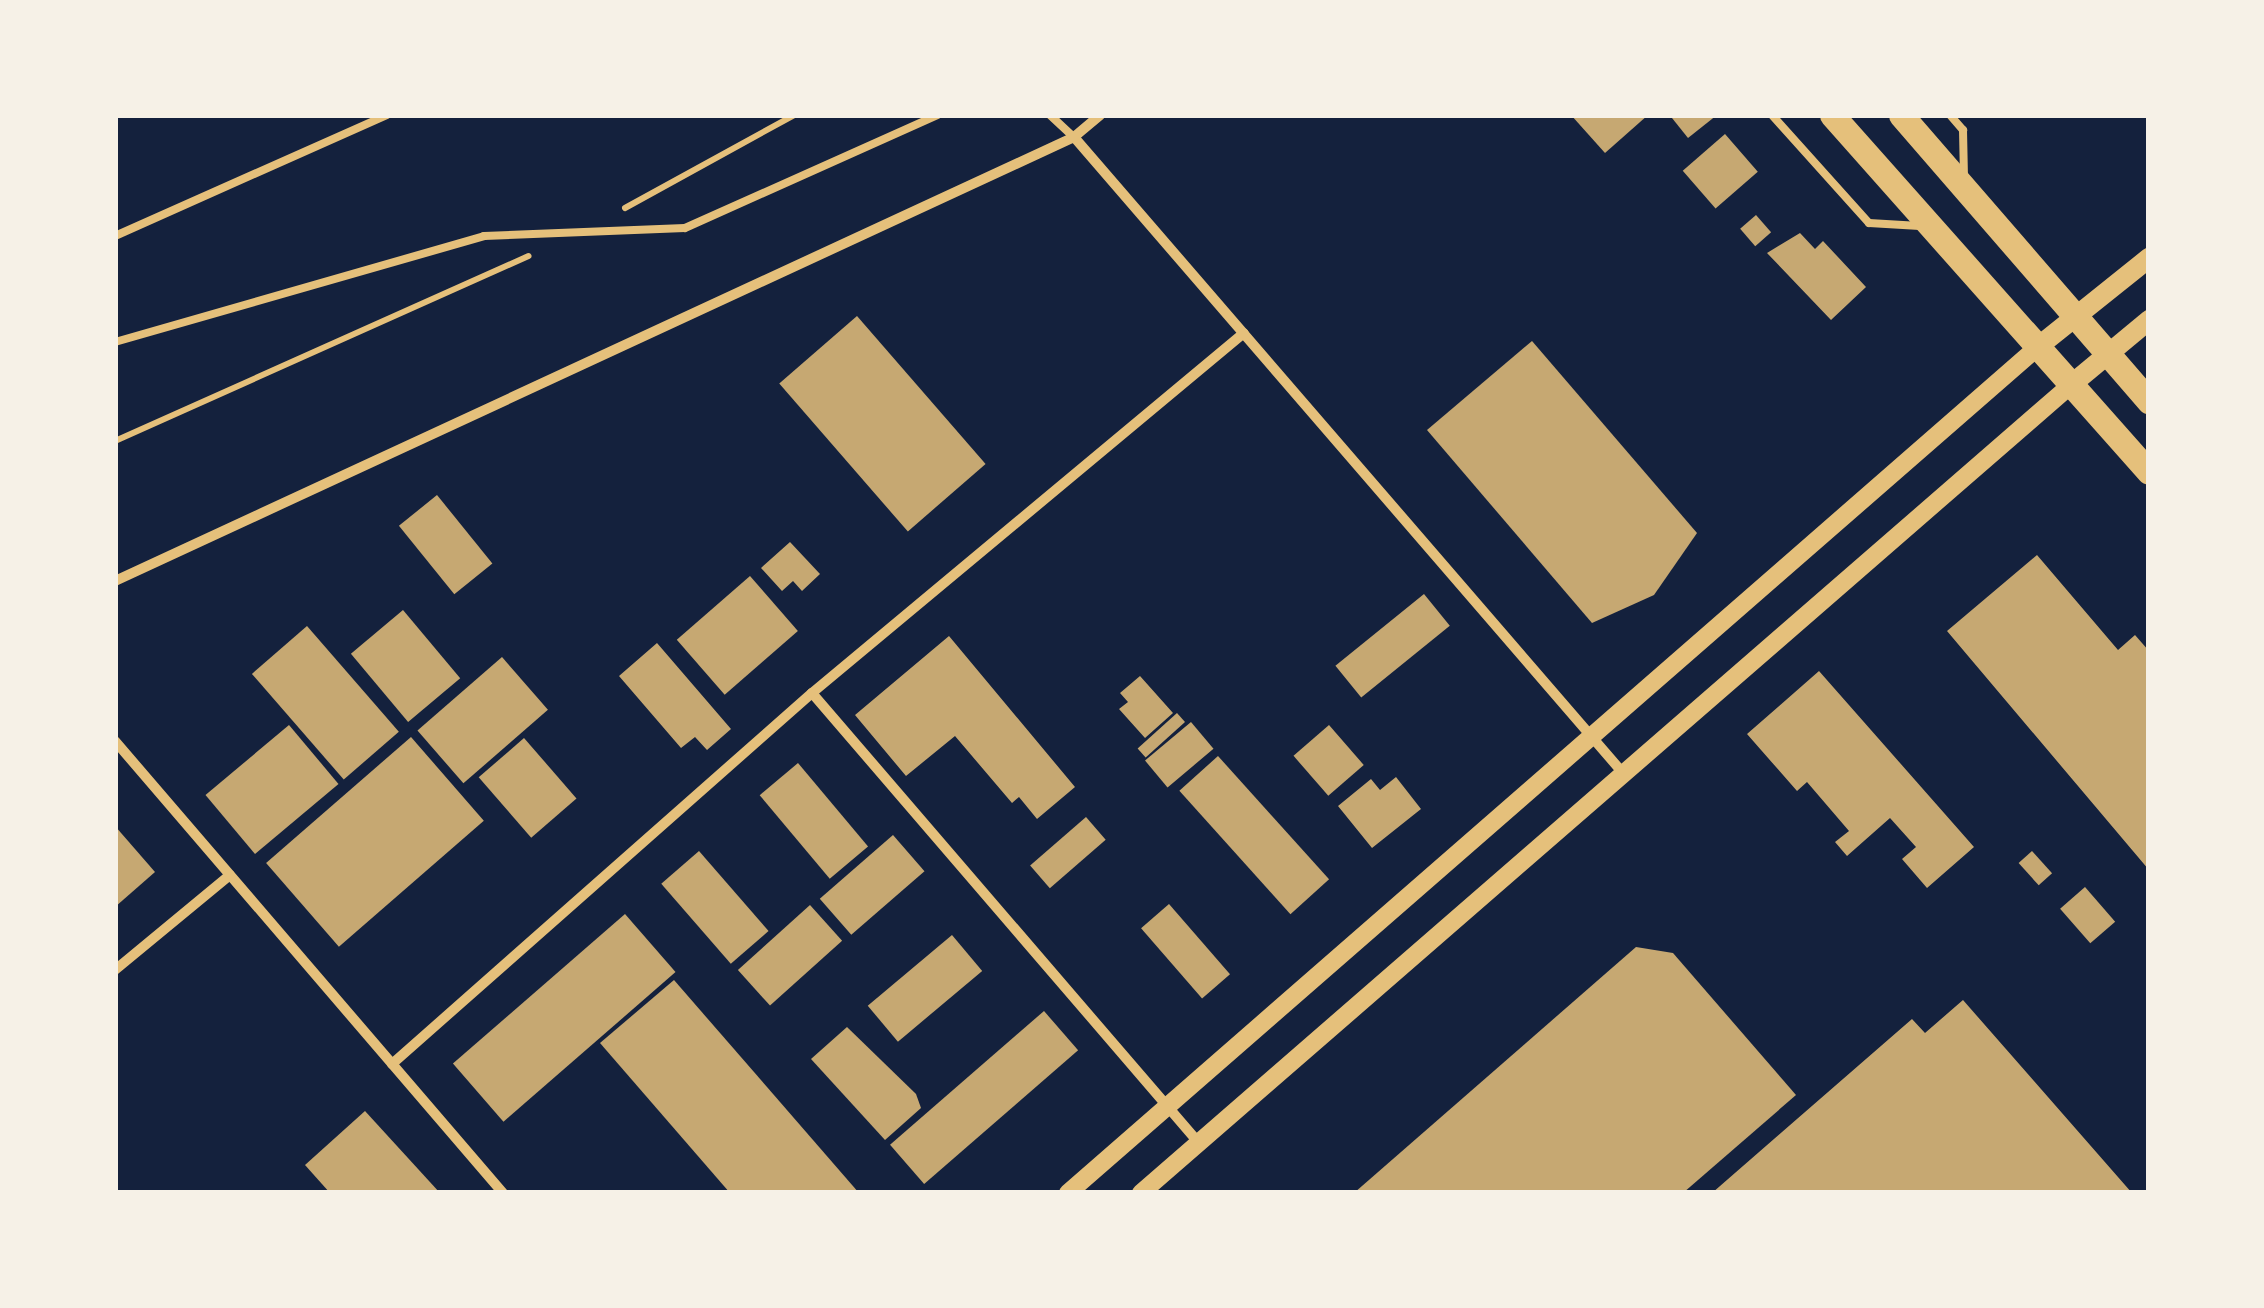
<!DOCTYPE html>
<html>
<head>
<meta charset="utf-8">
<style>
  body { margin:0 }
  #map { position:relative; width:2264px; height:1308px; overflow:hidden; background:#14213d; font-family:Lato,sans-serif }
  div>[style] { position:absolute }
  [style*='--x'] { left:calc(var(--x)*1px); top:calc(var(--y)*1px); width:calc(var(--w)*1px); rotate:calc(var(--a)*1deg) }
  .building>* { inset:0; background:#c6a872; transform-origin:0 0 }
  .path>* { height:6px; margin:-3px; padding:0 3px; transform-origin:3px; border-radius:3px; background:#e5c07b }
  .service>* { height:8px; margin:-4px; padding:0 4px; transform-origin:4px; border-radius:4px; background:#e5c07b }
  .minor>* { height:10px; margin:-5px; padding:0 5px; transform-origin:5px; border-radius:5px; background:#e5c07b }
  .tertiary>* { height:18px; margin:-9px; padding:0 9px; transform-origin:9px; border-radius:9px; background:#e5c07b }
  .secondary>* { height:20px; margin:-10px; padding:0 10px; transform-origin:10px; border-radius:10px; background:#e5c07b }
  .primary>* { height:25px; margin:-12.5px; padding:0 12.5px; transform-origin:12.5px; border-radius:12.5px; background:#e5c07b }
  span { translate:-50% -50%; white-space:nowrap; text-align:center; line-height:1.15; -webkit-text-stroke:9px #f6f1e7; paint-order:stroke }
  .frame { position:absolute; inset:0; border:118px solid #f6f1e7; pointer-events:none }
</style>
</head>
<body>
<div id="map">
  <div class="building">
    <i style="clip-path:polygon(1571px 115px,1648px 115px,1605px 153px)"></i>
    <i style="clip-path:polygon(1717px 115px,1688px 138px,1672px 118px,1676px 115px)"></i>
    <i style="left:1725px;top:134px;width:50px;height:56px;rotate:49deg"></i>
    <i style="left:1756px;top:215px;width:23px;height:21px;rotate:49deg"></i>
    <i style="clip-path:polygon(1800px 233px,1815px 249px,1823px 241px,1866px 287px,1831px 320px,1767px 253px)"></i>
    <i style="left:857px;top:316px;width:196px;height:103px;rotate:49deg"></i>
    <i style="clip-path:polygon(1532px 341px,1697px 533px,1654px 595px,1592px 623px,1427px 430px)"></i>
    <i style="left:437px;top:495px;width:88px;height:49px;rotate:51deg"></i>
    <i style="clip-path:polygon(790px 542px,820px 574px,802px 591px,793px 581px,782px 591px,761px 568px)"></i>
    <i style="clip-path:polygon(2037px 555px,2118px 650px,2135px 635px,2149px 651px,2149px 870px,1947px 631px)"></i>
    <i style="left:750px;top:576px;width:73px;height:97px;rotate:49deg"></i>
    <i style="left:1424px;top:594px;width:41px;height:114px;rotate:51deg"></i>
    <i style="left:403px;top:610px;width:89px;height:68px;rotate:50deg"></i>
    <i style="left:307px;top:626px;width:140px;height:73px;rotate:49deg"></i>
    <i style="clip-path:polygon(949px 636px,1075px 787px,1037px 819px,1019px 797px,1012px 803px,955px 736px,906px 776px,855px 715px)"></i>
    <i style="clip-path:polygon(657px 643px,731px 729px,707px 750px,695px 737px,681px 748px,619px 676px)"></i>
    <i style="left:502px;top:657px;width:70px;height:112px;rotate:49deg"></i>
    <i style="clip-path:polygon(1819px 671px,1974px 847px,1927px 888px,1902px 859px,1916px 847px,1890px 818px,1847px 856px,1835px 842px,1849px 831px,1807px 782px,1797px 791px,1747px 734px)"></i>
    <i style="clip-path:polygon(1140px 676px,1173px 713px,1145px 738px,1119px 709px,1128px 702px,1120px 693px)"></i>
    <i style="left:1177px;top:713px;width:12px;height:53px;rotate:48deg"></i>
    <i style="left:1191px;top:722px;width:35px;height:60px;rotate:50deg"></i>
    <i style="left:289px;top:725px;width:77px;height:109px;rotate:50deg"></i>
    <i style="left:1329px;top:725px;width:53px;height:47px;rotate:49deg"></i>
    <i style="left:411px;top:737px;width:111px;height:192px;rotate:49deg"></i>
    <i style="left:524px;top:738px;width:80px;height:60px;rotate:49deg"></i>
    <i style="left:1218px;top:756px;width:166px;height:52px;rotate:48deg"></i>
    <i style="left:798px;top:763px;width:109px;height:50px;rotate:50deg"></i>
    <i style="clip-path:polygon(1396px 777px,1421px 809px,1372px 848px,1338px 806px,1371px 779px,1380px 790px)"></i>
    <i style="left:1086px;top:817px;width:30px;height:74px;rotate:49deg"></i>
    <i style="clip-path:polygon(115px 826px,155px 872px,115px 907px)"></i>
    <i style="left:893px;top:835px;width:48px;height:97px;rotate:49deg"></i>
    <i style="left:699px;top:851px;width:106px;height:50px;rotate:49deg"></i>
    <i style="left:2032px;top:851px;width:30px;height:18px;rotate:48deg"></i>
    <i style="left:2085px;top:887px;width:46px;height:33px;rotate:49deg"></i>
    <i style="left:1169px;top:904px;width:93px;height:37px;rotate:49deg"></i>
    <i style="left:810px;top:905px;width:48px;height:97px;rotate:48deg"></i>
    <i style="left:625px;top:914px;width:77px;height:228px;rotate:49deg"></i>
    <i style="left:952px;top:935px;width:47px;height:110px;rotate:50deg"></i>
    <i style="clip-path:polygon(1636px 947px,1673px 953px,1796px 1095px,1683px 1193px,1354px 1193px)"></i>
    <i style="clip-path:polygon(674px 980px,859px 1193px,730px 1193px,600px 1043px)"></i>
    <i style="clip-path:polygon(1963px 1000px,2132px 1193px,1712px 1193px,1912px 1019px,1925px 1033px)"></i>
    <i style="left:1044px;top:1011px;width:52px;height:204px;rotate:49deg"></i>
    <i style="clip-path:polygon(847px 1027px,916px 1094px,921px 1108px,885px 1140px,811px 1059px)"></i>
    <i style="clip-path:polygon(365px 1111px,440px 1193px,330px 1193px,305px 1165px)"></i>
  </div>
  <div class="path">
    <i style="--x:625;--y:208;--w:193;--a:-28.8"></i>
    <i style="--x:115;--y:441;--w:453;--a:-24.1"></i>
  </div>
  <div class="service">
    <i style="--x:1050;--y:115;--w:33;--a:43"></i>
    <i style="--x:1772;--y:115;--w:145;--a:48.1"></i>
    <i style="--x:1869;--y:223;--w:51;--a:3.4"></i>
    <i style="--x:1950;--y:115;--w:20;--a:49"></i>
    <i style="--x:1963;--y:130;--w:46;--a:88.8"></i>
    <i style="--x:115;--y:236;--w:298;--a:-24"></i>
    <i style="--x:115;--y:342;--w:384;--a:-16"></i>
    <i style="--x:484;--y:236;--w:201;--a:-2.3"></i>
    <i style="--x:685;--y:228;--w:277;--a:-24.1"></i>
  </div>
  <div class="minor">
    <i style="--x:1074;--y:137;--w:840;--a:49.2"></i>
    <i style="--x:115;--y:581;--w:1057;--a:-24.84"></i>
    <i style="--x:1074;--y:137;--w:34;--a:-40"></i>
    <i style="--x:812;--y:693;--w:592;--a:49.31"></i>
    <i style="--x:115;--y:741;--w:596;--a:49.36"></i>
    <i style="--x:115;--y:970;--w:149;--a:-39.6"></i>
    <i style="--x:392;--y:1064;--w:560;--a:-41.46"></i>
    <i style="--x:812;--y:693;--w:562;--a:-39.81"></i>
  </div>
  <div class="tertiary">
    <i style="--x:1068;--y:1193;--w:1289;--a:-41.1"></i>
    <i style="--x:1141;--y:1193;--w:1233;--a:-40.99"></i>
  </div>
  <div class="secondary">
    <i style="--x:2039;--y:346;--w:141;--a:-38.7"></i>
    <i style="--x:2072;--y:384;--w:100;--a:-39.7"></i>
  </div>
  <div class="primary">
    <i style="--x:1832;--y:115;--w:477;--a:48.4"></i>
    <i style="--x:1901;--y:115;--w:379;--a:49.1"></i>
  </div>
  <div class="frame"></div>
</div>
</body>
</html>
